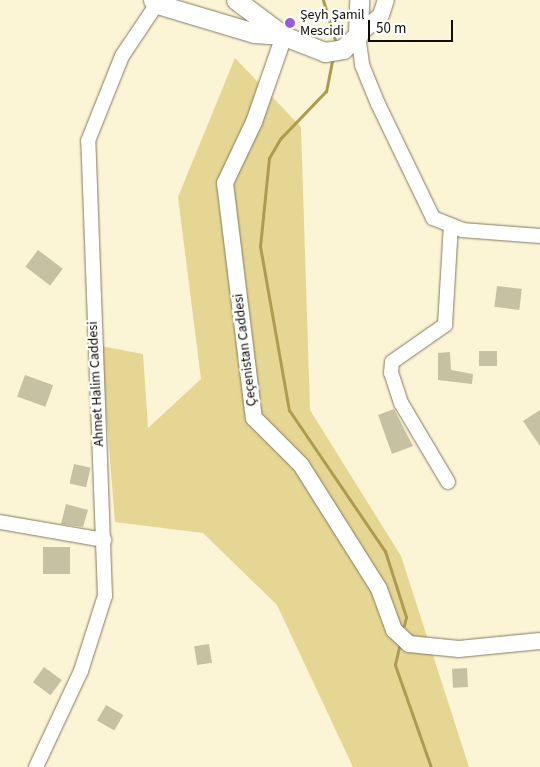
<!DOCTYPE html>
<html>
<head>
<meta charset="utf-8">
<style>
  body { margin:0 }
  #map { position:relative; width:540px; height:767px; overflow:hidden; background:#fbf4d5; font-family:"Source Sans 3",sans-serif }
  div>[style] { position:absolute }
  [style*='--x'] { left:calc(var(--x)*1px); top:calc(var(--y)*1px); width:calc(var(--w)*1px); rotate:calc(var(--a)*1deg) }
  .green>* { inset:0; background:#e6d693 }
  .stream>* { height:3px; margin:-1.5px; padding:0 1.5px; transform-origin:1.5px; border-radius:1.5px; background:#ad9c50 }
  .building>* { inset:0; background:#c7c1a3; transform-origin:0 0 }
  .roads { filter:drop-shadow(0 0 1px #817b5f) drop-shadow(0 0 1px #817b5f) }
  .minor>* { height:14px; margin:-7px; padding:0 7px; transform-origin:7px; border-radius:7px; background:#fff }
  .tertiary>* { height:16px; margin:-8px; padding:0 8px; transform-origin:8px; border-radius:8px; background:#fff }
  .secondary>* { height:19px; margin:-9.5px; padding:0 9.5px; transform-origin:9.5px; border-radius:9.5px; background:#fff }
  .dots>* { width:14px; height:14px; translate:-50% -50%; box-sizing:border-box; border:2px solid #fff; border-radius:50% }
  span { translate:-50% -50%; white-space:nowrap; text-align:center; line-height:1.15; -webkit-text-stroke:4.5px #fff; paint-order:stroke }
  .poi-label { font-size:14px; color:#0f0d04 }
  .left { translate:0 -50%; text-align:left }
  .street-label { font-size:14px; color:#0f0d04 }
  .scale { position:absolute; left:368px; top:20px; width:85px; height:22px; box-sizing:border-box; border:2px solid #0f0d04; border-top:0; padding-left:6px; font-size:15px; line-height:18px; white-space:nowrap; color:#0f0d04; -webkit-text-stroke:4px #fff; paint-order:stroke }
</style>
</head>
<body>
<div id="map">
  <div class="green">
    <i style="clip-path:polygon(235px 58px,301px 127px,310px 410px,401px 556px,469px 767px,353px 767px,277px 605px,203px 533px,115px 522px,101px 346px,143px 354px,148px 428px,201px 379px,178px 197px)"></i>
  </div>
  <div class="stream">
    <i style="--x:323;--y:0;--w:42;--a:73.3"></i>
    <i style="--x:332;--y:61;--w:31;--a:101"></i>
    <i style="--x:326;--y:91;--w:66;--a:133.8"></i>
    <i style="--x:280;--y:139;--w:22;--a:120"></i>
    <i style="--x:269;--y:158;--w:88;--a:95.8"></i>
    <i style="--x:260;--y:246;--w:167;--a:80"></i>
    <i style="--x:289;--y:410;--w:171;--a:55.8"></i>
    <i style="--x:385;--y:551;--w:69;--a:72.3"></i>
    <i style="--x:406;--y:617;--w:9;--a:103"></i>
    <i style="--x:399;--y:647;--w:18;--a:103"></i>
    <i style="--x:395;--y:665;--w:108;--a:70.6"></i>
  </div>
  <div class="building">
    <i style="left:38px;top:250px;width:31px;height:21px;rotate:37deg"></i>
    <i style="left:497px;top:286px;width:25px;height:21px;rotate:7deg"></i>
    <i style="left:479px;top:351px;width:18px;height:15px"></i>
    <i style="clip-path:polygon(450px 352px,451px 370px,473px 374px,472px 384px,438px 380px,438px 353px)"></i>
    <i style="left:25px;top:375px;width:30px;height:23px;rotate:20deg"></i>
    <i style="clip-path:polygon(394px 409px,413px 446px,392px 454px,378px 415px)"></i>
    <i style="clip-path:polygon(540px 410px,540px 446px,523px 421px)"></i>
    <i style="left:74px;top:464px;width:17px;height:20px;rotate:13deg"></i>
    <i style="clip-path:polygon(66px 504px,88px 510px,83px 527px,61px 524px)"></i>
    <i style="left:43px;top:547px;width:27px;height:27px"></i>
    <i style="left:209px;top:644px;width:19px;height:15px;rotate:81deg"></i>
    <i style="left:44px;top:667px;width:22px;height:19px;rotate:36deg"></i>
    <i style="left:467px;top:668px;width:19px;height:15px;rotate:87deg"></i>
    <i style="left:106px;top:705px;width:20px;height:18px;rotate:30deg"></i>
  </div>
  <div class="roads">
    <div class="minor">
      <i style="--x:358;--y:35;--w:30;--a:82"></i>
      <i style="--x:362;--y:65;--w:42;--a:67.7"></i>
      <i style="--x:378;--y:104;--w:127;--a:64.2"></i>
      <i style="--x:433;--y:218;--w:31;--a:22"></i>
      <i style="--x:462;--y:230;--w:78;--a:4.4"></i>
      <i style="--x:448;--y:482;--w:92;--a:-120.7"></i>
      <i style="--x:401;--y:403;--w:32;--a:-108"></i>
      <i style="--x:391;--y:373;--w:11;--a:-85"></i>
      <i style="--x:392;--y:362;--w:65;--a:-34.9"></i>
      <i style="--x:445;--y:325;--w:100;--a:-86.6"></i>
      <i style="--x:0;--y:522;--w:106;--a:9.8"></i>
      <i style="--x:36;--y:767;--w:106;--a:-64.9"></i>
      <i style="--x:81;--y:671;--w:79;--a:-72.3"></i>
      <i style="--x:105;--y:596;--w:455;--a:-92.1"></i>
      <i style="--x:88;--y:141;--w:92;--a:-68.2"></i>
      <i style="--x:122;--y:56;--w:63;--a:-56.1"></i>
    </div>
    <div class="tertiary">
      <i style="--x:358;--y:35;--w:30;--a:-41"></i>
      <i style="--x:381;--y:15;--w:16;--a:-72"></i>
      <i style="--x:284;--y:36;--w:91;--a:109.2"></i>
      <i style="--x:254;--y:122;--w:68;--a:115.4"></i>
      <i style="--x:225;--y:183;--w:237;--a:83"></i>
      <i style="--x:254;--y:418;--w:66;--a:45"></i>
      <i style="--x:301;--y:465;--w:146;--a:57.8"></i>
      <i style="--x:379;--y:589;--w:44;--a:69.9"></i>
      <i style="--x:394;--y:630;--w:21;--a:43"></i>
      <i style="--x:409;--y:644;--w:50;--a:5.7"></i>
      <i style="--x:459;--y:649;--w:81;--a:-5.6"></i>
    </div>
    <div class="secondary">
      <i style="--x:153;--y:0;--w:6;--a:45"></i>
      <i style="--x:157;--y:4;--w:101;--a:16.6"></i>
      <i style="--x:254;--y:33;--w:26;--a:4"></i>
      <i style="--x:236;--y:0;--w:60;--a:36.9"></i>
      <i style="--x:284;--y:36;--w:44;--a:21.3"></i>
      <i style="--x:325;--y:52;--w:18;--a:-9"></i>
      <i style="--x:343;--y:49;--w:21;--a:-43"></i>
      <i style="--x:358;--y:35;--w:35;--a:-88"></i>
    </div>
  </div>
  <div class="dots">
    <i style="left:290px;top:23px;background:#9b5ad0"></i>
  </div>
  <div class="poi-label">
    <span class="left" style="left:300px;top:23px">Şeyh Şamil<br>Mescidi</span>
  </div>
  <div class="street-label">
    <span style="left:245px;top:350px;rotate:-97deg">Çeçenistan Caddesi</span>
    <span style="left:96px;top:384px;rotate:-93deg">Ahmet Halim Caddesi</span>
  </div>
  <div class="scale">50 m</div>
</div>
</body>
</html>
